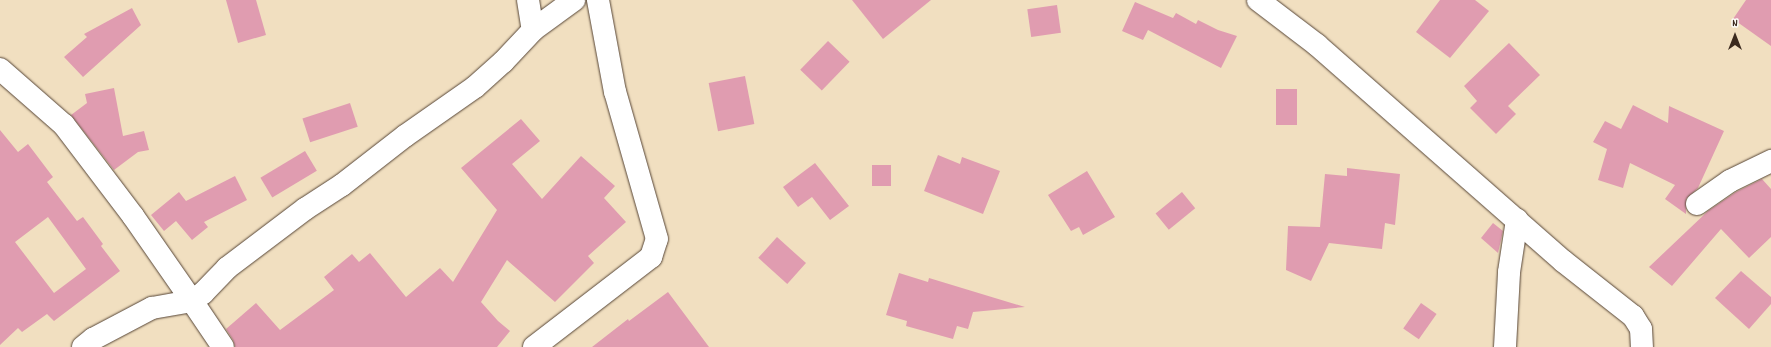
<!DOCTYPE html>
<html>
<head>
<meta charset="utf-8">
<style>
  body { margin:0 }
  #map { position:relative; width:1771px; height:347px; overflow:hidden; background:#f1dfc0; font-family:Dekko,sans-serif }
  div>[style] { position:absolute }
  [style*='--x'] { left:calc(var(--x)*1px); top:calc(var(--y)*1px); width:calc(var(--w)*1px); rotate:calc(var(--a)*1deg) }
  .building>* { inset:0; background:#e09cb0; transform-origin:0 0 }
  .roads { filter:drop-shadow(0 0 1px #564536) drop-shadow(0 0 1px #564536) }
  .minor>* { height:22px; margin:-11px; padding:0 11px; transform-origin:11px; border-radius:11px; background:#fff }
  span { translate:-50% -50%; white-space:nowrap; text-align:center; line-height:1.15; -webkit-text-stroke:3px #fdfcf7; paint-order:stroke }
  .north { position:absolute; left:1715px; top:16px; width:40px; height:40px; -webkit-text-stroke:3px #fdfcf7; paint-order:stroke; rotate:0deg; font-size:11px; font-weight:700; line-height:16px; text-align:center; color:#3b2a1e }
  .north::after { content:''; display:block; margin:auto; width:14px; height:18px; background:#3b2a1e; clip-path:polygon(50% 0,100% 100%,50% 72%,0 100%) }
</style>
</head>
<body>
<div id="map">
  <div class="building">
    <i style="clip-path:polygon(226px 0,256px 0,266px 35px,238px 43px)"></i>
    <i style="clip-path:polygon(852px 0,931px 0,883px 39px)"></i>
    <i style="clip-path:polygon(1440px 0,1475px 0,1489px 11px,1450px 58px,1416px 32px)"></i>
    <i style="clip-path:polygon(1746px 0,1771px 0,1771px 46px,1733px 19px)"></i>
    <i style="clip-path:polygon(1135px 2px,1173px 18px,1176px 13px,1196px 24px,1198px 20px,1218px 30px,1237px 36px,1221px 68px,1148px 30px,1143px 40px,1122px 31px)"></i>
    <i style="left:1057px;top:5px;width:28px;height:30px;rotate:82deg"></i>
    <i style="clip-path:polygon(132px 8px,141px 25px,83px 77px,64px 57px,87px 37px,84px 34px)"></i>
    <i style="left:828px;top:41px;width:30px;height:40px;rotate:44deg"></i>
    <i style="clip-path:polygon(1509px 43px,1540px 75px,1508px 106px,1516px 114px,1496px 134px,1470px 108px,1477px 101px,1464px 86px)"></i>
    <i style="left:745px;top:76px;width:49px;height:37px;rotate:79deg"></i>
    <i style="clip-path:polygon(114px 88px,123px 136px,144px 131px,149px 150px,138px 152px,114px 170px,71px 115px,87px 103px,85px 94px)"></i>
    <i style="left:1276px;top:89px;width:21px;height:36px"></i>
    <i style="left:350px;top:103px;width:25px;height:50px;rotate:72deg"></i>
    <i style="clip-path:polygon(1633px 105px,1668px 123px,1669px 106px,1724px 131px,1698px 188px,1686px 199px,1686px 214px,1665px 199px,1675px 185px,1630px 163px,1623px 188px,1598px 180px,1607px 149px,1593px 142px,1605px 121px,1621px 129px)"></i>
    <i style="clip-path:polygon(521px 119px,540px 141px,512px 164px,542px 199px,581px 156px,615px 186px,604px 198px,626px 222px,588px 256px,594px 263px,555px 302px,507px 260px,481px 302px,498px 321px,510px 331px,497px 347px,235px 347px,233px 340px,226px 329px,256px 303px,280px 330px,334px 290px,324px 277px,352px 254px,359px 262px,370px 253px,406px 297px,440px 268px,453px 282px,497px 210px,461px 168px)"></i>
    <i style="clip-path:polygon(evenodd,0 130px,18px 152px,28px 144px,53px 177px,47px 182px,77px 221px,83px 217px,103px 244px,101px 246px,120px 271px,54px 321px,47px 314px,22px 332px,18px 328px,0 345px,0 130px,48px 217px,86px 269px,54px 293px,15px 242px,48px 217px)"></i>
    <i style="left:305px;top:151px;width:23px;height:52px;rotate:59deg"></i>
    <i style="clip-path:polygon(938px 155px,960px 164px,962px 157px,1000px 171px,983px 214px,924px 191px)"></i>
    <i style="clip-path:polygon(815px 163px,849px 206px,830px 220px,812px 197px,798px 207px,783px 187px)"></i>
    <i style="left:872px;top:165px;width:19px;height:21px"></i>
    <i style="clip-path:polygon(1347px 168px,1400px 174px,1395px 225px,1385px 223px,1382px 249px,1329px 243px,1311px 281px,1286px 270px,1288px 226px,1320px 227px,1325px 174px,1347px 176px)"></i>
    <i style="clip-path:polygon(1087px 171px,1115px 217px,1083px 235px,1079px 227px,1071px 231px,1048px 195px)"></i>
    <i style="clip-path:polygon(235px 176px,247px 200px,204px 222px,208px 227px,192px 240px,176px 221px,164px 231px,151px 215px,179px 192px,186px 201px)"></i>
    <i style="clip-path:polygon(1762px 179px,1771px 189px,1771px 237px,1749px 258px,1721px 229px,1672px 286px,1649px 267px,1708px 211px,1736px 192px)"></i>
    <i style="left:1182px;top:192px;width:21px;height:34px;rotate:51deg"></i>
    <i style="clip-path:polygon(1493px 223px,1503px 231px,1498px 253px,1481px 238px)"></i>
    <i style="left:777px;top:237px;width:39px;height:28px;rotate:42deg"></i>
    <i style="clip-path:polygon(1741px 271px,1771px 297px,1771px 304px,1749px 329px,1715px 298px)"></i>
    <i style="clip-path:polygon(899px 273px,928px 282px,929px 278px,1025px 307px,973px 312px,968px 329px,957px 326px,953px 339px,906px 326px,907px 321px,886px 315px)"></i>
    <i style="clip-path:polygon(668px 292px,709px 347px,592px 347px,628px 319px,629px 321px)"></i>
    <i style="left:1421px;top:303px;width:19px;height:31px;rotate:35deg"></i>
  </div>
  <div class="roads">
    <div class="minor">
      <i style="--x:528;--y:0;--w:30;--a:81"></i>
      <i style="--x:1258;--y:0;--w:74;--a:37.3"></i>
      <i style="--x:1317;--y:45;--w:327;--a:41.3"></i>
      <i style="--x:1563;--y:261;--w:89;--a:38.2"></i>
      <i style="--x:1633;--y:316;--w:15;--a:58"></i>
      <i style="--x:1641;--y:329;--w:18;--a:87"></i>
      <i style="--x:0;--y:69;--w:85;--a:41.2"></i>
      <i style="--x:64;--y:125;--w:114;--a:52.8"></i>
      <i style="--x:133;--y:216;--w:103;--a:55.2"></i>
      <i style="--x:192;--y:301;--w:14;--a:-36"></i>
      <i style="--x:203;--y:293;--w:35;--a:-46"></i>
      <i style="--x:227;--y:268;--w:98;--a:-37.1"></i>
      <i style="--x:305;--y:209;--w:44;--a:-33"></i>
      <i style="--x:342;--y:185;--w:80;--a:-37.9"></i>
      <i style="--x:405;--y:136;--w:85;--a:-35"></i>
      <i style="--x:475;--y:87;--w:38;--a:-42"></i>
      <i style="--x:503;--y:62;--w:44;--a:-46.8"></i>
      <i style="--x:533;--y:30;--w:51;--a:-36.2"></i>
      <i style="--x:1697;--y:204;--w:40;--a:-34.9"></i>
      <i style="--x:1730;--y:181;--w:46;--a:-26"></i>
      <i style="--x:83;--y:347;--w:13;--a:-39"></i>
      <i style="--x:93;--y:339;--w:67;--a:-27.7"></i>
      <i style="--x:152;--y:308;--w:41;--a:-9.9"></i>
      <i style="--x:192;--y:301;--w:55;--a:56"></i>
      <i style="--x:534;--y:347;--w:148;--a:-37.6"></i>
      <i style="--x:651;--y:257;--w:19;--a:-72"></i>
      <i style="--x:657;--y:239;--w:153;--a:-105.9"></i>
      <i style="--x:615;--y:92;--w:94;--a:-100.5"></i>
      <i style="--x:1505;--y:347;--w:75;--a:-86.9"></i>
      <i style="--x:1509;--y:272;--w:53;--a:-81.3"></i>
    </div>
  </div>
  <div class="north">N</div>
</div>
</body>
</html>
